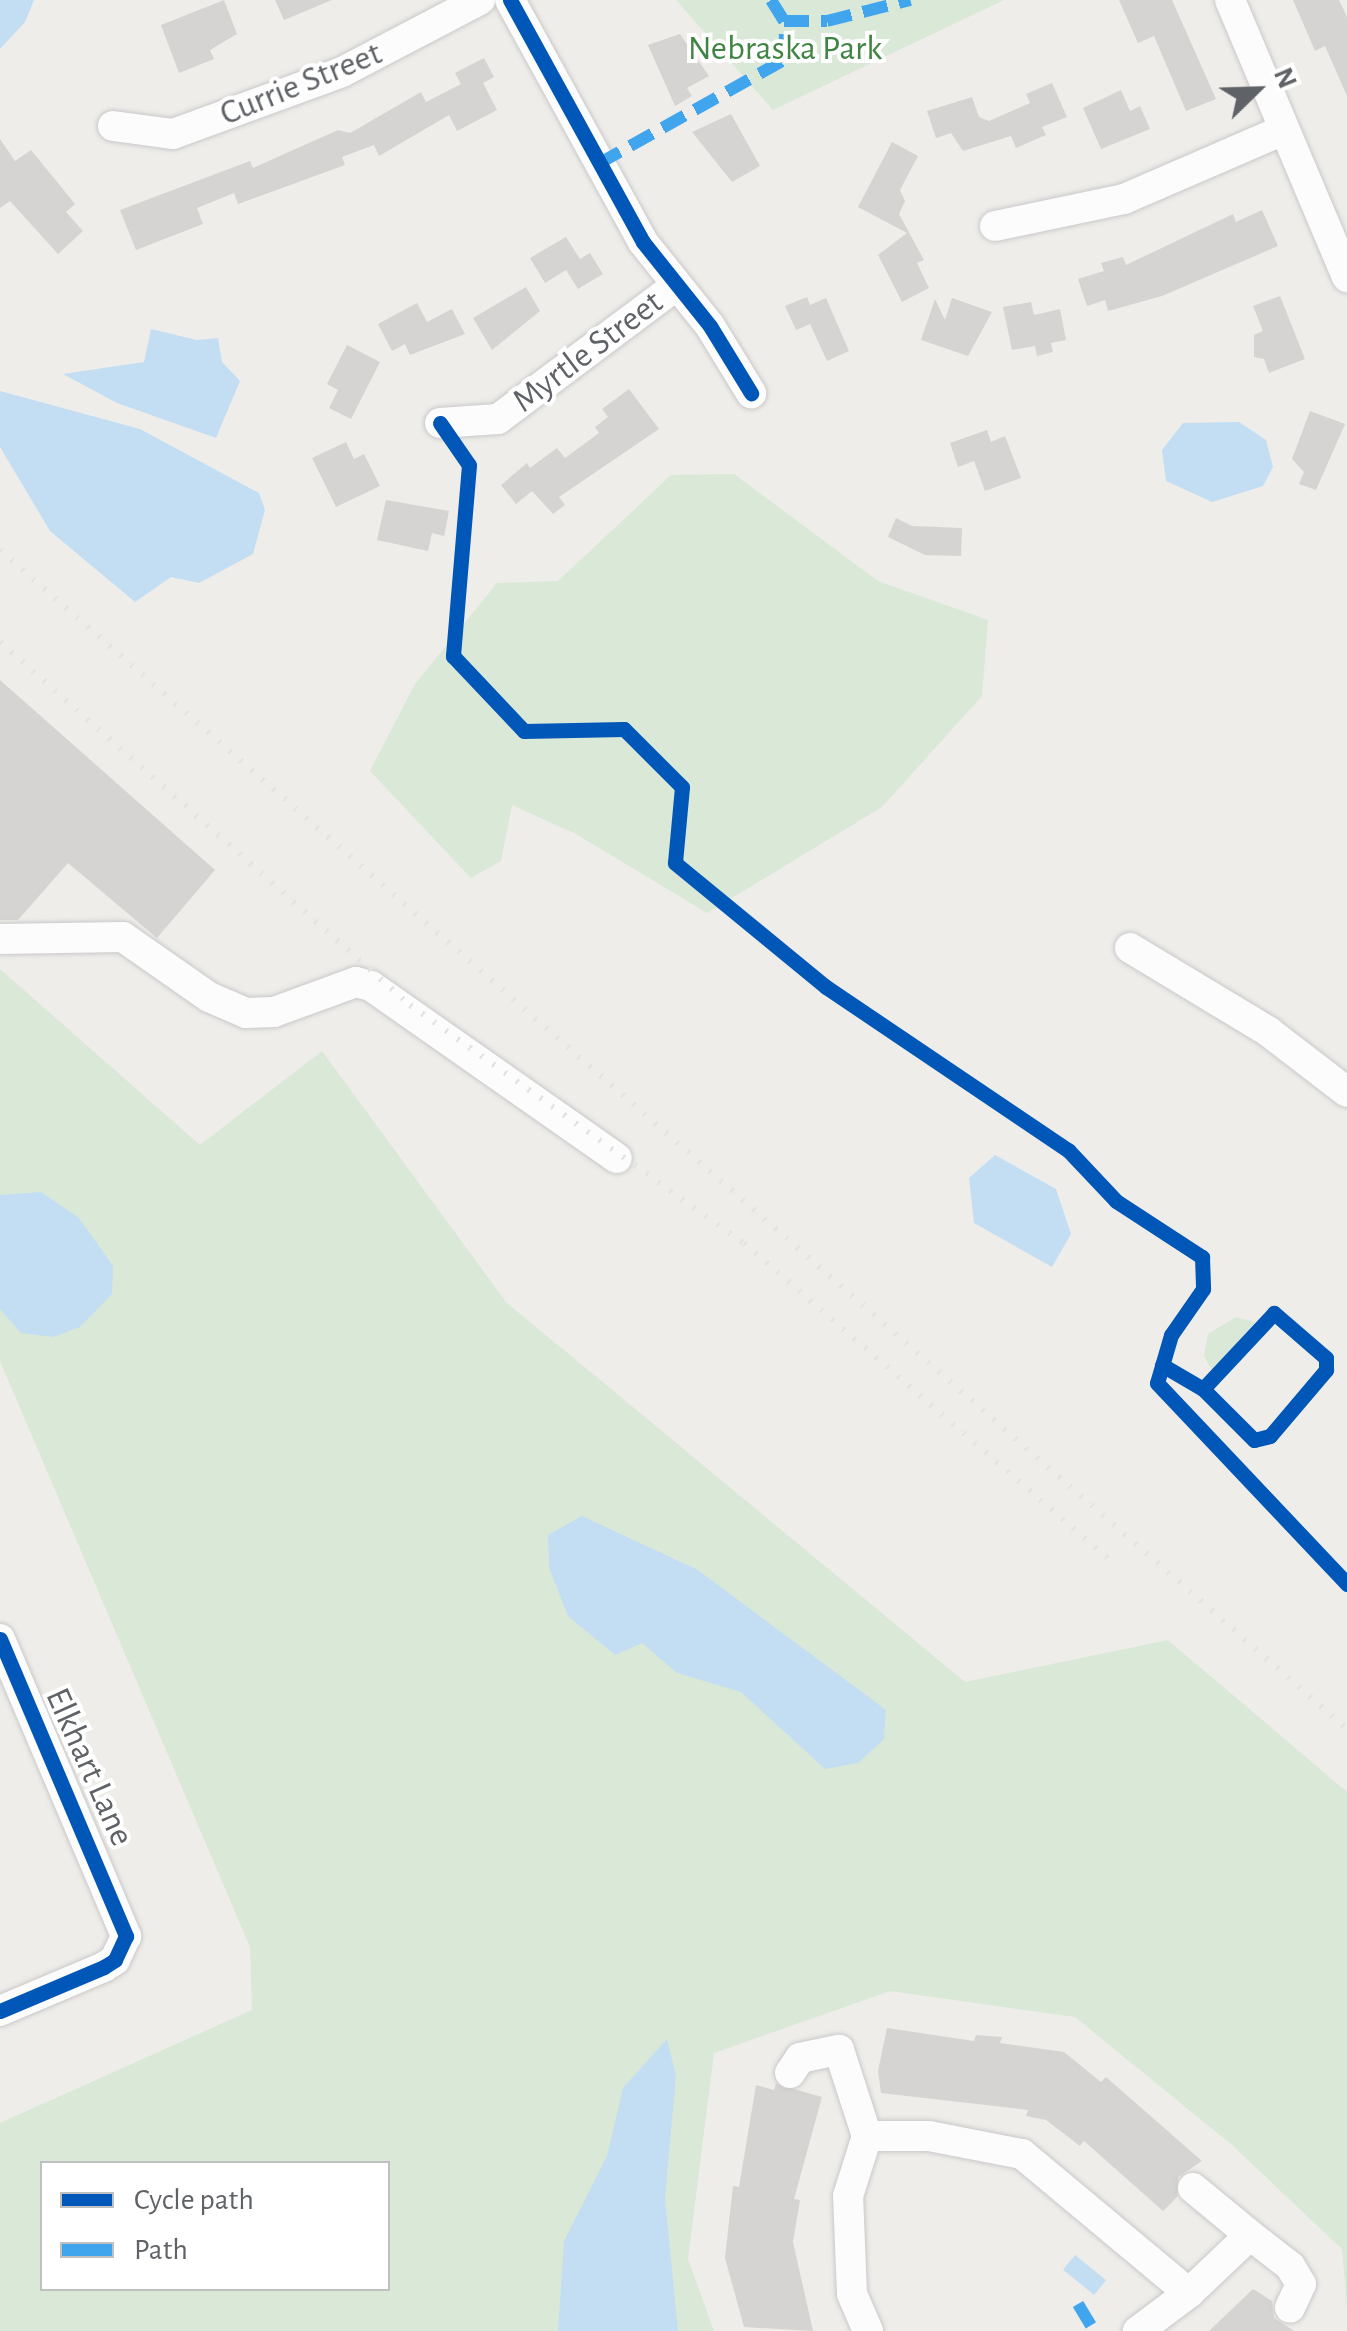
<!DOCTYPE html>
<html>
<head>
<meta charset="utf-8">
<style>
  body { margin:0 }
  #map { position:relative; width:1347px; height:2331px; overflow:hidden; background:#eeedea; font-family:"Alegreya Sans",sans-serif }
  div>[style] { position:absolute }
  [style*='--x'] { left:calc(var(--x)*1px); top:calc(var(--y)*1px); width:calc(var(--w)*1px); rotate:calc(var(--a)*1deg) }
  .green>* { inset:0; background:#d9e8d7 }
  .water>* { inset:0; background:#c3def3; transform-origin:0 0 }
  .building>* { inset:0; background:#d5d4d2 }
  .roads { filter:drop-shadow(0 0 2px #c9c9c9) drop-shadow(0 0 2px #c9c9c9) }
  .minor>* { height:30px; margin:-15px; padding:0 15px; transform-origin:15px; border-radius:15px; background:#fcfcfc }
  .rail>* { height:6px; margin-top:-3px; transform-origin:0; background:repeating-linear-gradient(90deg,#e3e4e3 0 2.5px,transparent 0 14.5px) }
  .quiet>* { height:12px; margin-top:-6px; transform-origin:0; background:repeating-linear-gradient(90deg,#41a5ee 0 25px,transparent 0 37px) }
  .cycleway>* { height:15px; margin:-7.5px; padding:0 7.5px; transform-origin:7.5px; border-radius:7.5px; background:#0057b8 }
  span { translate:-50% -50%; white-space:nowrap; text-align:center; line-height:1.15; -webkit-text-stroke:8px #fff; paint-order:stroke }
  .park-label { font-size:35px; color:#408543 }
  .street-label { font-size:35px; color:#5f6266 }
  .legend { position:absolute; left:40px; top:2161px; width:350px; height:130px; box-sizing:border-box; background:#fff; border:2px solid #bfc0c2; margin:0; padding:12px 18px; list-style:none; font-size:30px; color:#5f6266 }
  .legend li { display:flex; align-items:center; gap:20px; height:50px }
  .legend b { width:50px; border:2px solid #bfc0c2 }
  .north { position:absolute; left:1207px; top:40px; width:100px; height:100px; -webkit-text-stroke:8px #fff; paint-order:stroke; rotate:67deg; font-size:28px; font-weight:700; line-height:40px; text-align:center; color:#5f6266 }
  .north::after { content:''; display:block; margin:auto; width:35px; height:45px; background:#5f6266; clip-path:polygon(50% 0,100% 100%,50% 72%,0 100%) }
</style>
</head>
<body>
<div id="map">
  <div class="green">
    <i style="clip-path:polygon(676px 0,1004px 0,773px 110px)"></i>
    <i style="clip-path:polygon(734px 474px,878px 581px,988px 620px,982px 696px,882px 807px,707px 913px,576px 834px,512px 805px,501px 861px,471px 878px,370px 771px,415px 684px,497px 583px,558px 581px,671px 475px)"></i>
    <i style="clip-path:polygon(evenodd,0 969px,200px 1145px,322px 1051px,506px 1302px,965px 1682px,1168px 1640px,1347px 1792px,1347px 2306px,1342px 2249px,1232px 2145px,1075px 2017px,890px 1991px,714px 2053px,688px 2259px,714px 2331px,0 2331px,0 2123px,252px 2010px,250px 1947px,0 1361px,0 969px,42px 2164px,388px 2164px,388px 2288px,42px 2288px,42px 2164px)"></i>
    <i style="clip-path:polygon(1236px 1317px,1255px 1322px,1213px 1373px,1204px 1356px,1208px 1334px)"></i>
  </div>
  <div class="water">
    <i style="clip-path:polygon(0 0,34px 0,25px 22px,0 49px)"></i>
    <i style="clip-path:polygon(151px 329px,197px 340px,218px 338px,222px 362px,240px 381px,216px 438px,117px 403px,63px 374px,144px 362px)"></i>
    <i style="clip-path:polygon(0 391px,140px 429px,259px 493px,265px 510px,253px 554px,199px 583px,171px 577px,135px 602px,50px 531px,0 447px)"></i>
    <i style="clip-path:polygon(1239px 422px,1266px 440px,1273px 467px,1263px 486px,1212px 502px,1166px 481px,1162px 450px,1183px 423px)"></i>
    <i style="clip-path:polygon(995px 1155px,1056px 1189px,1071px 1234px,1052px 1267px,974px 1223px,969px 1178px)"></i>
    <i style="clip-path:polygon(41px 1192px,79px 1218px,113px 1266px,112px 1294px,80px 1327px,53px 1337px,21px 1333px,0 1309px,0 1195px)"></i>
    <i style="clip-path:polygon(582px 1516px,698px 1570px,886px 1710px,884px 1739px,858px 1763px,825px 1769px,741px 1692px,677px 1673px,642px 1643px,615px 1655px,568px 1616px,549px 1568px,548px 1535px)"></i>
    <i style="clip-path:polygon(667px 2039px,676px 2076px,665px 2198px,678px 2331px,558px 2331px,564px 2241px,607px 2156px,623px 2088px)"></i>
    <i style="left:1075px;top:2255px;width:40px;height:19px;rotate:39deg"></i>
  </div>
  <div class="building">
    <i style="clip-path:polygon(224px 0,237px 34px,210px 50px,214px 59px,179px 73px,161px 25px)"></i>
    <i style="clip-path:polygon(275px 0,332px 0,284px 20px)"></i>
    <i style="clip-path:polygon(1119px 0,1172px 0,1216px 99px,1186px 111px,1154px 36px,1138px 43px)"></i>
    <i style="clip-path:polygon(1293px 0,1339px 0,1347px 17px,1347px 96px,1325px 46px,1315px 51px)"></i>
    <i style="clip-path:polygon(680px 34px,709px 76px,687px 88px,692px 96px,675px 106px,648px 45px)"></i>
    <i style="clip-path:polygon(484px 58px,494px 77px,483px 83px,497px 110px,457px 131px,449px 115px,379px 156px,374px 145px,342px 157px,345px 165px,238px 204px,234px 193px,197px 208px,203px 224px,136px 250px,120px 210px,250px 161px,253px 168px,338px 130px,350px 133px,421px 92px,426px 102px,461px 84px,455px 73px)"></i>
    <i style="clip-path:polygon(1052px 83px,1067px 117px,1042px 127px,1046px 135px,1016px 148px,1011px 136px,963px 151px,951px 133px,936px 138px,927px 111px,972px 97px,979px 117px,989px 121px,1030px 103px,1026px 94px)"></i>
    <i style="clip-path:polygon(1121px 90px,1130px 111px,1140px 106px,1150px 129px,1101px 149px,1083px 108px)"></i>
    <i style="clip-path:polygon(731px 114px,760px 166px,732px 182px,692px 132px)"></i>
    <i style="clip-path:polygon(0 139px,15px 161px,31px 150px,75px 204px,66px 212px,83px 231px,58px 254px,10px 201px,0 208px)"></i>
    <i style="clip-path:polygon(892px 142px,918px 156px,900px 190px,905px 201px,899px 214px,924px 260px,917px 263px,929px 288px,902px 302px,878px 255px,907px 233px,858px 207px)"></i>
    <i style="clip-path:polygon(1262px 210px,1278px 246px,1162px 296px,1108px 311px,1105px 300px,1087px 306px,1078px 279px,1104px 271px,1101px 263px,1123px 257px,1126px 265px,1233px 214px,1236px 222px)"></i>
    <i style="clip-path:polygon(566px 237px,580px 259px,590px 253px,603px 274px,578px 289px,566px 270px,545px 283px,530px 258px)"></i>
    <i style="clip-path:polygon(526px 287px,540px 311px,492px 350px,473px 318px)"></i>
    <i style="clip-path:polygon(1280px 296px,1305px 359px,1269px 373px,1264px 359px,1254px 357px,1254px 335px,1263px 331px,1253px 306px)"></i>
    <i style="clip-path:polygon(807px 297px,810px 305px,826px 298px,849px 351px,827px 361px,810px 324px,796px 330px,785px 306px)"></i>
    <i style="clip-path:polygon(952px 298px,992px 312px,968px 356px,921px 340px,935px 299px,945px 320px)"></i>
    <i style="clip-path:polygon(1031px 302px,1034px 315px,1060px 309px,1066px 340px,1051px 343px,1053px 352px,1037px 356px,1035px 346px,1012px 350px,1003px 307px)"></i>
    <i style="clip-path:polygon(417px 303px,427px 322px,452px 309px,465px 334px,410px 355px,405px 344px,392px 351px,378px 324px)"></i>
    <i style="clip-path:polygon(347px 345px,380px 362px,351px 419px,329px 408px,338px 390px,327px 384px)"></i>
    <i style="clip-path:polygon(629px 389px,659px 429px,559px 497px,565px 505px,553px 514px,532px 491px,516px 504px,501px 485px,527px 463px,530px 468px,557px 448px,565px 458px,599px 433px,595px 427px,608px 417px,602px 409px)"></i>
    <i style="clip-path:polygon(1310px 411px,1345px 424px,1316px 490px,1299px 484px,1304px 472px,1292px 459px)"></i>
    <i style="clip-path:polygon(987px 430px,991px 442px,1005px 436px,1021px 478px,985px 491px,974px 461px,958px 467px,950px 443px)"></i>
    <i style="clip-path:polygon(346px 442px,354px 459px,364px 454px,380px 486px,336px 507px,312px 458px)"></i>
    <i style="clip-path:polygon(386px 500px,449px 511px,444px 536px,432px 533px,428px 551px,377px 540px)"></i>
    <i style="clip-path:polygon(896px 518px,912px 526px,962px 528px,961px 556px,925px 555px,888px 537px)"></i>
    <i style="clip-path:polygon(0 680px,215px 870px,157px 938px,68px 863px,18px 920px,0 920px)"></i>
    <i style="clip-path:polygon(887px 2028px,974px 2041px,976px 2035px,1002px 2037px,1000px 2043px,1064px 2052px,1101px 2082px,1106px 2077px,1202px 2161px,1178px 2177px,1177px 2197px,1163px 2211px,1084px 2141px,1080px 2146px,1046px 2120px,1026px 2116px,1028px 2110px,881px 2093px,878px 2071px)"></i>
    <i style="clip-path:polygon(776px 2084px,822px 2097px,794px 2199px,800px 2200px,793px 2242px,813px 2331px,744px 2327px,725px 2258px,733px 2186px,739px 2187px,756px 2085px,774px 2090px)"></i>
    <i style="clip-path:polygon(1253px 2289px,1272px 2301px,1274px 2318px,1294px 2331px,1209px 2331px)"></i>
  </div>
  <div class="roads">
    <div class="minor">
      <i style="--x:510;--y:0;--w:276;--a:61.2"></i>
      <i style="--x:643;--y:242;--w:107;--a:51.4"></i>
      <i style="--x:710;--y:326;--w:79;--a:58.5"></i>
      <i style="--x:1230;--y:0;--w:301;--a:67.1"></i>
      <i style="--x:113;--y:126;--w:61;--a:7.6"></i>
      <i style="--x:173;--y:134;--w:180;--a:-20.1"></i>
      <i style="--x:342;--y:72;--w:156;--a:-27.6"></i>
      <i style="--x:995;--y:226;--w:132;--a:-11.8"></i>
      <i style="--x:1124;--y:199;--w:171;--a:-23.4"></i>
      <i style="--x:440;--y:423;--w:58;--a:-3.9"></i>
      <i style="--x:498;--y:419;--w:222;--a:-36.8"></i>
      <i style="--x:0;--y:939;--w:123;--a:-0.9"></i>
      <i style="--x:123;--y:937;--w:105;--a:34.9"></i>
      <i style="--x:209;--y:997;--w:40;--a:23.4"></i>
      <i style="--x:246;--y:1013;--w:28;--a:-2"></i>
      <i style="--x:274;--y:1012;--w:87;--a:-20.1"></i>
      <i style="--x:356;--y:982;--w:16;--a:15"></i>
      <i style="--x:371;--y:986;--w:300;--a:35"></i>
      <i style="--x:1130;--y:948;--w:162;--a:31.1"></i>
      <i style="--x:1269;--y:1032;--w:98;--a:37.6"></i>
      <i style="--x:0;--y:1639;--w:323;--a:67"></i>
      <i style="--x:126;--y:1936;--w:26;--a:115"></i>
      <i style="--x:115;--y:1960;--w:13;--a:148"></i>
      <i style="--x:104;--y:1967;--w:113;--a:157.1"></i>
      <i style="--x:790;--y:2073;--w:18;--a:-56"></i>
      <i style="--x:800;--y:2058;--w:40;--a:-12"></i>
      <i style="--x:839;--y:2050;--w:90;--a:72"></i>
      <i style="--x:1193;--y:2188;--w:74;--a:39.5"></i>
      <i style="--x:1189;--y:2293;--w:84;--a:-43.6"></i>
      <i style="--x:1250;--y:2235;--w:51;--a:37.8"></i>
      <i style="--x:1290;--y:2266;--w:21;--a:59"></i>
      <i style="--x:1301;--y:2284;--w:26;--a:115"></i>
      <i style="--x:868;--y:2331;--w:40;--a:-113.4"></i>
      <i style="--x:852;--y:2294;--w:98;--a:-92.3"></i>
      <i style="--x:848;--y:2196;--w:63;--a:-72.4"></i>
      <i style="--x:867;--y:2136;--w:62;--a:0"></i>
      <i style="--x:929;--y:2136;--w:95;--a:11"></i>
      <i style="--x:1022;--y:2154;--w:217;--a:39.8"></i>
      <i style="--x:1189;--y:2293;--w:64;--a:143.3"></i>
    </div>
  </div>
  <div class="rail">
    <i style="--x:0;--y:550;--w:1790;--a:41.19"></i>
    <i style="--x:0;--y:642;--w:548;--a:41.52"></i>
    <i style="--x:410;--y:1005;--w:410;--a:35.5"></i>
    <i style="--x:744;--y:1243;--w:489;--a:40.9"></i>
  </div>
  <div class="quiet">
    <i style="--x:771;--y:0;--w:25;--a:58"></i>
    <i style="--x:598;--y:164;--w:215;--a:-29.2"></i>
    <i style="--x:786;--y:59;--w:38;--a:-93"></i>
    <i style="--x:784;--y:21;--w:43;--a:0"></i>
    <i style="--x:827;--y:21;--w:86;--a:-14.2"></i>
    <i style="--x:1078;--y:2304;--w:31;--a:59"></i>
  </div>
  <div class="cycleway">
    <i style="--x:510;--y:0;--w:276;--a:61.2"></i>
    <i style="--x:643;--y:242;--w:107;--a:51.4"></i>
    <i style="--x:710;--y:326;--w:79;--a:58.5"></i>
    <i style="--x:440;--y:423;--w:51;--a:55.4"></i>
    <i style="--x:469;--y:465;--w:192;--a:94.8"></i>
    <i style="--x:453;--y:656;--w:103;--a:46.6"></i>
    <i style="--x:524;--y:731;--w:100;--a:-1.1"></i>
    <i style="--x:624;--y:729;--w:82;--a:45"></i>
    <i style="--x:682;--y:787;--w:76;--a:95.3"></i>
    <i style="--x:675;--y:863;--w:195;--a:39.4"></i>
    <i style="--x:826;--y:987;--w:292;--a:34"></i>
    <i style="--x:1068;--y:1150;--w:70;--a:46.7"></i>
    <i style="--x:1116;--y:1201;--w:103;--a:33.1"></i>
    <i style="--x:1202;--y:1257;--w:32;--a:88"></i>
    <i style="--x:1203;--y:1289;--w:56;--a:124.8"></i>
    <i style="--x:1171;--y:1335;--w:50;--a:106.3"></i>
    <i style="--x:1157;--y:1383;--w:277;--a:46.6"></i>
    <i style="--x:1162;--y:1365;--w:48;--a:30.3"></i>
    <i style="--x:1203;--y:1389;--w:72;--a:45"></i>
    <i style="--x:1254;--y:1440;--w:16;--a:-14"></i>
    <i style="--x:1270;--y:1436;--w:87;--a:-49.7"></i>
    <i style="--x:1326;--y:1370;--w:12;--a:-90"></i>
    <i style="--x:1326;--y:1358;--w:69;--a:-139.1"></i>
    <i style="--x:1274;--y:1313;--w:104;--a:133.1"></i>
    <i style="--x:0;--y:1639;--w:323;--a:67"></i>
    <i style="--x:126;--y:1936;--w:26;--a:115"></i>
    <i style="--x:115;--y:1960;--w:13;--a:148"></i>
    <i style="--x:104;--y:1967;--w:113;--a:157.1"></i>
  </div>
  <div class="park-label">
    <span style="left:785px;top:49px">Nebraska Park</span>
  </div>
  <div class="street-label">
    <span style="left:301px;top:84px;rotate:-22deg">Currie Street</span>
    <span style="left:588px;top:352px;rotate:-37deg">Myrtle Street</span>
    <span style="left:89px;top:1767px;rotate:66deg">Elkhart Lane</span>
  </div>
  <ul class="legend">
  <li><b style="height:12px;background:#0057b8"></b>Cycle path</li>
  <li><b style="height:12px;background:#41a5ee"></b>Path</li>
  </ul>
  <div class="north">N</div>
</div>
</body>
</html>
